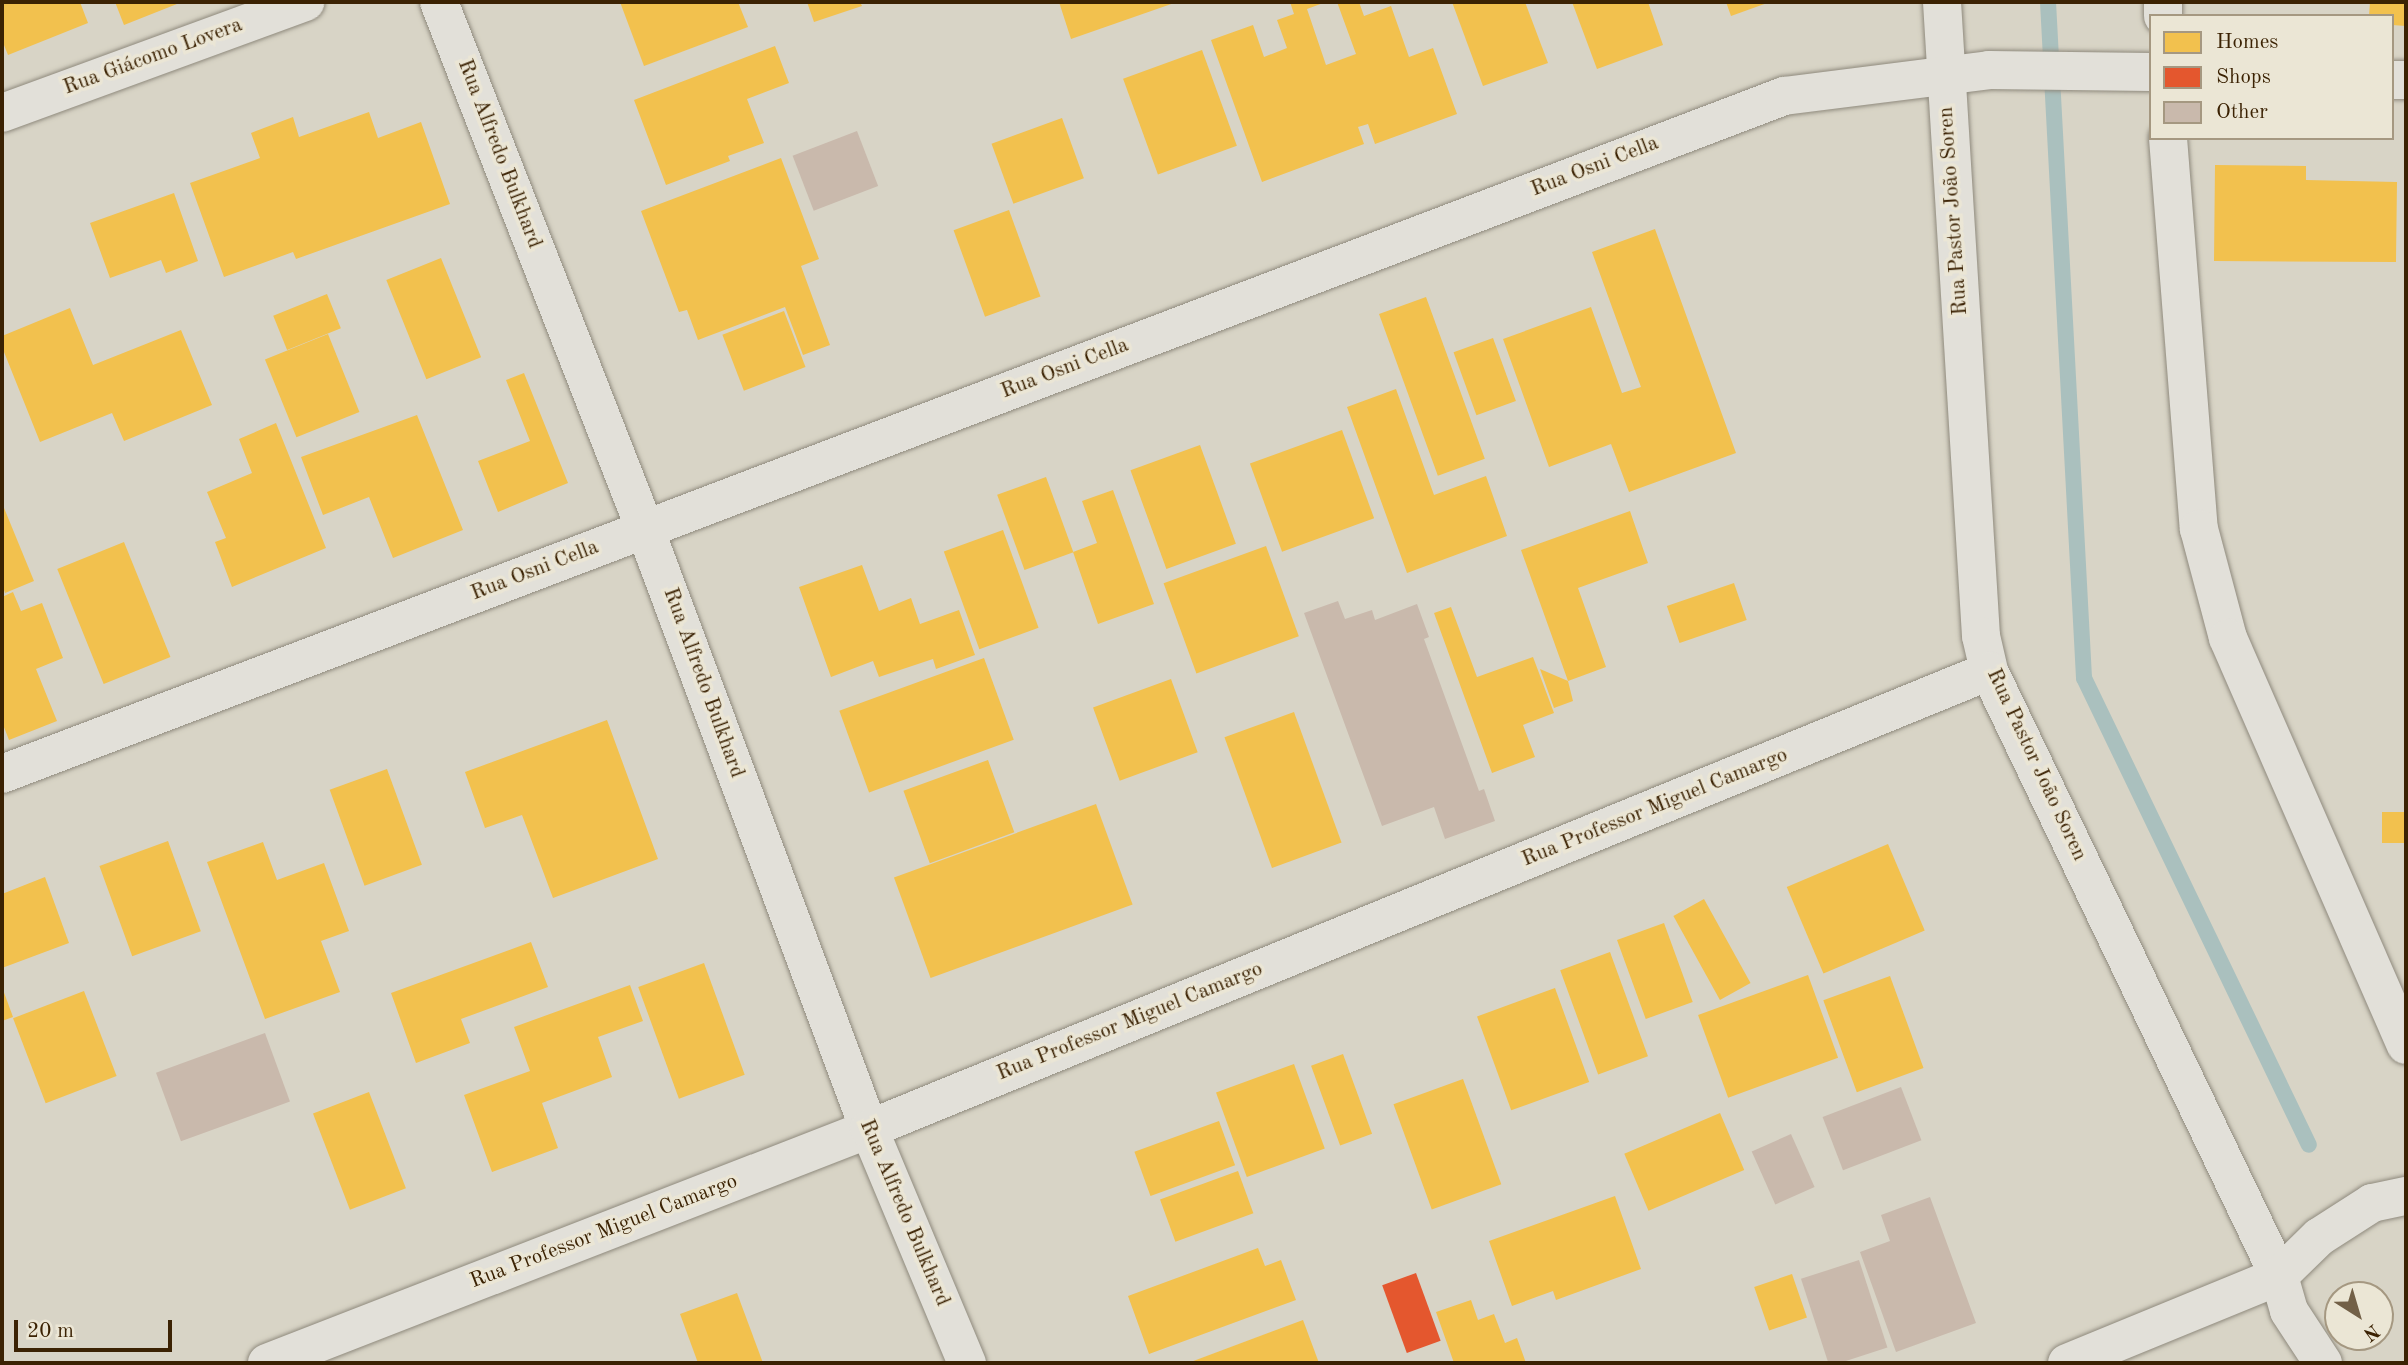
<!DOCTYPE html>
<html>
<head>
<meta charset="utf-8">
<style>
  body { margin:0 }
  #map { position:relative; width:2408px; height:1365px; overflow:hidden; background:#d8d4c6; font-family:"Old Standard TT",serif }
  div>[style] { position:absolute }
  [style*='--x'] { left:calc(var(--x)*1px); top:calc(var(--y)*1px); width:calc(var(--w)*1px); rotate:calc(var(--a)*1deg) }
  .homes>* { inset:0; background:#f2c14e; transform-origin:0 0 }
  .shops>* { inset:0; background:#e4572e; transform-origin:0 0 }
  .stream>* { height:16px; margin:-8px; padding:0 8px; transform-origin:8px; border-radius:8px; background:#aac0be }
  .building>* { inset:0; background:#c9b9ac; transform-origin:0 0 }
  .roads { filter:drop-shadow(0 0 2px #8f8a7d) drop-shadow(0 0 2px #8f8a7d) }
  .minor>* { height:38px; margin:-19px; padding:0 19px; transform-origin:19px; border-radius:19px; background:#e2e0d9 }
  .secondary>* { height:38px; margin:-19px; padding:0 19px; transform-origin:19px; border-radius:19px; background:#e2e0d9 }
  span { translate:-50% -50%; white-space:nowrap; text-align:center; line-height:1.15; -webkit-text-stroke:7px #ebe6d5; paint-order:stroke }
  .street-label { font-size:21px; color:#3b2203 }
  .frame { position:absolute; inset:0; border:4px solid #3b2203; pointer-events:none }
  .legend { position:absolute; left:2149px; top:14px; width:245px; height:126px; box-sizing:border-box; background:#ebe6d5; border:2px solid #a59881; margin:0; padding:9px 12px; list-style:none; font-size:21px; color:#3b2203 }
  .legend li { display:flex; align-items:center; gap:14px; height:35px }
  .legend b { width:35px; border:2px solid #a59881 }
  .north { position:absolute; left:2324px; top:1281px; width:70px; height:70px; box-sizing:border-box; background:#ebe6d5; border:2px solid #a59881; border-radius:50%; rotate:143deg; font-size:19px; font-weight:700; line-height:28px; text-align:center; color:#3b2203 }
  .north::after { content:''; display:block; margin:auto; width:24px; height:32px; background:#726047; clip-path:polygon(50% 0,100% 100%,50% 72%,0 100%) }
  .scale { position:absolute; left:14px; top:1320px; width:158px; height:32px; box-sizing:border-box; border:4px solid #3b2203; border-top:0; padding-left:9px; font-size:21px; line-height:24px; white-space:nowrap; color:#3b2203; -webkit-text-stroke:5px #ebe6d5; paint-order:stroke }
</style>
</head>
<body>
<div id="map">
  <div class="homes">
    <i style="clip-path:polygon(2px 2px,80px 2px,88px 23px,8px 55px,2px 40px)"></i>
    <i style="clip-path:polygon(115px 2px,182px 2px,124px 25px)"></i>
    <i style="clip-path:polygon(620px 2px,738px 2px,748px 27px,644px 66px)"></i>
    <i style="clip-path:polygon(807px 2px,860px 2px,862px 6px,814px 22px)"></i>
    <i style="clip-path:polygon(1059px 2px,1177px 2px,1071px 39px)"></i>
    <i style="clip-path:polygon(1290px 2px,1326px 2px,1307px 9px,1326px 65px,1356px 54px,1337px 2px,1359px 2px,1364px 16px,1391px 6px,1409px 57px,1433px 48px,1457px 114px,1375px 144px,1368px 124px,1358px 127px,1364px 144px,1262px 182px,1211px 40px,1253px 25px,1264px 57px,1287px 48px,1277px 20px,1294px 14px)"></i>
    <i style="clip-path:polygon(1452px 2px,1525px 2px,1548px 63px,1483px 86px)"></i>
    <i style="clip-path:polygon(1572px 2px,1648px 2px,1663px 45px,1597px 69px)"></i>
    <i style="clip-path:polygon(1726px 2px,1770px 2px,1731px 16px)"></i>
    <i style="clip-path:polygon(2370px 2px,2406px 2px,2406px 26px,2392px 25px,2392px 16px,2369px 16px)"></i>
    <i style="clip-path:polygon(775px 46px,789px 83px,747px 99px,764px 143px,728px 156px,730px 161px,666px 185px,634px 100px)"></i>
    <i style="left:1202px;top:50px;width:102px;height:84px;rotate:70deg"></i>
    <i style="clip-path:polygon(369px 112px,378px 138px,421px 122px,450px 204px,296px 259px,293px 252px,224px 277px,190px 183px,260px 158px,251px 133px,293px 117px,299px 137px)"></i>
    <i style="left:1062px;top:118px;width:64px;height:75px;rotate:70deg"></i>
    <i style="clip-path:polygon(781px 158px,819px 259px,801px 266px,830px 345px,803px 355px,785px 307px,698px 340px,687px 310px,679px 312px,641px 211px)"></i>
    <i style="clip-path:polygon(2215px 165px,2306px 166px,2306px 180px,2397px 182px,2396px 262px,2214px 261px)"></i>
    <i style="clip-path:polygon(174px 193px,198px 261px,166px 273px,161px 260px,110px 278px,90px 223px)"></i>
    <i style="left:1009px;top:210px;width:92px;height:59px;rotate:70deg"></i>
    <i style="clip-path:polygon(1655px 229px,1736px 453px,1629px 492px,1611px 444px,1549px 467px,1503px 339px,1591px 307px,1622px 393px,1641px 387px,1592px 252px)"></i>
    <i style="left:441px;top:258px;width:107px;height:59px;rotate:68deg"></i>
    <i style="left:327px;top:294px;width:37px;height:58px;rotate:68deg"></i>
    <i style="left:1426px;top:297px;width:172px;height:50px;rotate:70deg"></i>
    <i style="clip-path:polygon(70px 308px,93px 365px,181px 330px,212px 405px,124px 441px,112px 413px,40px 442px,2px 347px,2px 336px)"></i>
    <i style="left:784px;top:311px;width:60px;height:66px;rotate:69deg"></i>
    <i style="left:328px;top:334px;width:84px;height:68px;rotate:68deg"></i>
    <i style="left:1493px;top:338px;width:67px;height:42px;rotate:70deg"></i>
    <i style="clip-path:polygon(524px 373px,568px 483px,498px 512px,478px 461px,530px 441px,506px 380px)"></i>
    <i style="clip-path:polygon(1396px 389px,1434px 495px,1486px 476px,1507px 536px,1407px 573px,1347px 407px)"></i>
    <i style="clip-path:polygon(417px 415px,463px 530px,393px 558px,369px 497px,323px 515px,301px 457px)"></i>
    <i style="clip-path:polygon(276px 423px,326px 548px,232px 587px,215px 542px,226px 538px,207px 492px,252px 473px,239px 439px)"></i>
    <i style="left:1342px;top:430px;width:94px;height:98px;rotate:70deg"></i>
    <i style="left:1200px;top:445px;width:105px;height:74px;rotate:70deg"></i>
    <i style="left:1046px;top:477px;width:80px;height:52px;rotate:70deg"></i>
    <i style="clip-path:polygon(1113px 490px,1154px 604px,1098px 624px,1073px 552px,1097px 543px,1082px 501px)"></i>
    <i style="clip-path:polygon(2px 503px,34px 581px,5px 593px,2px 584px)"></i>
    <i style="clip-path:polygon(1630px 511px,1648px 563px,1578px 588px,1606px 667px,1568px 681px,1521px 550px)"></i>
    <i style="left:1003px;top:530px;width:104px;height:63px;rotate:70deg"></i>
    <i style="left:124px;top:542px;width:124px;height:72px;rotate:68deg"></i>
    <i style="left:1266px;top:546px;width:96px;height:109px;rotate:70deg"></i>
    <i style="clip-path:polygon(862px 565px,879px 611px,911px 598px,920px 624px,959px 610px,975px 655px,936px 669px,933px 659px,879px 677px,873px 661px,831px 677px,799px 587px)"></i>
    <i style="left:1734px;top:583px;width:39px;height:71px;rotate:71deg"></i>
    <i style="clip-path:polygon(13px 592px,21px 611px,42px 603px,63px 658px,36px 669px,57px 721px,9px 740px,2px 722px,2px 597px)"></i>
    <i style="clip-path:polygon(1451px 607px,1477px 677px,1533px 657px,1554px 713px,1523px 725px,1535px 757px,1492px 773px,1434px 613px)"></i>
    <i style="left:984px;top:658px;width:87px;height:154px;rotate:70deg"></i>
    <i style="clip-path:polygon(1540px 669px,1568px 681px,1573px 701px,1554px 708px)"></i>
    <i style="left:1171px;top:679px;width:78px;height:83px;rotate:70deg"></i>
    <i style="left:1294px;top:712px;width:139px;height:74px;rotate:70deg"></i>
    <i style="clip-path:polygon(607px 720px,658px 859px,553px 898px,522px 815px,485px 828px,465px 772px)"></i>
    <i style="left:988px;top:760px;width:77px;height:90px;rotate:70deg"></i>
    <i style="left:387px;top:769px;width:102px;height:61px;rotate:70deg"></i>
    <i style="left:1096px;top:804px;width:107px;height:215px;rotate:70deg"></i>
    <i style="left:2382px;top:812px;width:24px;height:31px"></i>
    <i style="left:168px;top:841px;width:96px;height:73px;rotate:70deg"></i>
    <i style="clip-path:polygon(263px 842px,277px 880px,324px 863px,349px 931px,321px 941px,340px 992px,265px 1019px,207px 862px)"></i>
    <i style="left:1888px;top:844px;width:94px;height:110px;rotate:67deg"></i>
    <i style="clip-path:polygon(45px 877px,69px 943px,2px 968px,2px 894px)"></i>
    <i style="left:1704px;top:899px;width:96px;height:35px;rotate:61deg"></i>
    <i style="left:1664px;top:923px;width:84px;height:50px;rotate:70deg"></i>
    <i style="clip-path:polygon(531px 942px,548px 987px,461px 1019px,470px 1043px,416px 1063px,391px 993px)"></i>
    <i style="left:1610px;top:952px;width:111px;height:53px;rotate:70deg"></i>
    <i style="left:704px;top:963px;width:119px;height:70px;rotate:70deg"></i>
    <i style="left:1808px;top:975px;width:88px;height:117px;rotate:70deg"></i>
    <i style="left:1890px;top:976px;width:98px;height:71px;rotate:70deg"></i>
    <i style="clip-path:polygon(630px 985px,643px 1021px,598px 1037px,612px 1077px,542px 1103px,558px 1148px,492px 1172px,464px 1095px,530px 1071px,514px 1027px)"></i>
    <i style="clip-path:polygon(2px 987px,13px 1017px,2px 1021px)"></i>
    <i style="left:1555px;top:988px;width:100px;height:83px;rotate:70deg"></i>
    <i style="left:84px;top:991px;width:91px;height:76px;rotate:69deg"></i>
    <i style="left:1343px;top:1054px;width:85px;height:34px;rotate:70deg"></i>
    <i style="left:1294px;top:1064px;width:90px;height:83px;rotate:70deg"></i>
    <i style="left:1463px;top:1079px;width:112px;height:74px;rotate:70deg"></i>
    <i style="left:369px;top:1092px;width:103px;height:60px;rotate:69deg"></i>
    <i style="left:1720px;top:1113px;width:62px;height:104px;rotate:67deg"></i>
    <i style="left:1219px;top:1121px;width:47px;height:90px;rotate:70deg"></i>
    <i style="left:1238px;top:1171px;width:45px;height:83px;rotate:70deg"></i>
    <i style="clip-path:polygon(1615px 1196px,1641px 1269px,1556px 1300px,1553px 1291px,1512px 1306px,1489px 1241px)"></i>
    <i style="clip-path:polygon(1258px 1248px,1265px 1266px,1281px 1260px,1296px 1300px,1149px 1354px,1128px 1296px)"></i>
    <i style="left:1792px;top:1274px;width:46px;height:40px;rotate:71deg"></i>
    <i style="clip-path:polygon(737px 1293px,763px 1363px,698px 1363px,680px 1314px)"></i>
    <i style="clip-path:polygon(1471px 1300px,1478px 1320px,1494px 1314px,1505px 1343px,1517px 1338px,1526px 1363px,1454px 1363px,1436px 1312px)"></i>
    <i style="clip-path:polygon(1303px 1320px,1319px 1363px,1188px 1363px)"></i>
  </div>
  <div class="shops">
    <i style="left:1416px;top:1273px;width:72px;height:36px;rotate:70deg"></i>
  </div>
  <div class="stream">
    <i style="--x:2048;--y:2;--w:677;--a:86.95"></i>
    <i style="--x:2084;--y:678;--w:518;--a:64.28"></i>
  </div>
  <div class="building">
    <i style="left:857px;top:131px;width:59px;height:69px;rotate:69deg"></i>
    <i style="clip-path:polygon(1338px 601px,1345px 619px,1372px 610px,1375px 620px,1417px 604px,1429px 637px,1424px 639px,1479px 791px,1484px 789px,1495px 821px,1445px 839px,1434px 807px,1382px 826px,1304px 613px)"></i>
    <i style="left:265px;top:1033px;width:73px;height:116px;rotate:70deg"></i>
    <i style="left:1901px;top:1087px;width:57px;height:84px;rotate:69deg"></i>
    <i style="left:1791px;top:1134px;width:58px;height:43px;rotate:66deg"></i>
    <i style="clip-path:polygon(1930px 1197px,1976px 1323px,1896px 1352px,1860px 1252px,1890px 1241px,1881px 1215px)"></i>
    <i style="left:1859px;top:1260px;width:92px;height:61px;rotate:72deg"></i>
  </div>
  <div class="roads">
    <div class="minor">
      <i style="--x:439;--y:2;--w:566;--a:68.65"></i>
      <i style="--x:645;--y:529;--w:640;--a:69.53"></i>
      <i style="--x:869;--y:1129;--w:254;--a:67.3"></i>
      <i style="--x:1942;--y:2;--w:635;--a:86.48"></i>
      <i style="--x:1981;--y:636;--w:36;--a:77"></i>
      <i style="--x:1989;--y:671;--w:671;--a:64.39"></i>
      <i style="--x:2163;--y:16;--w:14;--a:-90"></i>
      <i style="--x:2392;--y:80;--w:14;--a:0"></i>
      <i style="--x:2;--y:113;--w:323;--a:-20.1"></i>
      <i style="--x:2168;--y:138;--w:392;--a:85.5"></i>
      <i style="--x:2199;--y:529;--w:113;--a:75.1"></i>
      <i style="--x:2228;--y:638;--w:444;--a:66.4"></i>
      <i style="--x:2;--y:774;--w:1907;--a:-20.83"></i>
      <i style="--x:1784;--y:96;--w:207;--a:-7.2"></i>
      <i style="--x:1989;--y:70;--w:162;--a:0.7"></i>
      <i style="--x:267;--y:1363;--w:646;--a:-21.24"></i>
      <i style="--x:869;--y:1129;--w:1210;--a:-22.24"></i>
    </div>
    <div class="secondary">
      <i style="--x:2279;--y:1276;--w:36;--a:74"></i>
      <i style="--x:2289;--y:1311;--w:62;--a:56.8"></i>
      <i style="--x:2067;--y:1363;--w:229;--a:-22.3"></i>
      <i style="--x:2279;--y:1276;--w:56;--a:-44.3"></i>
      <i style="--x:2319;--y:1237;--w:63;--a:-32.7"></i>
      <i style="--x:2372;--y:1203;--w:35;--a:-12"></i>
    </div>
  </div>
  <div class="street-label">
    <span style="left:153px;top:57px;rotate:-20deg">Rua Giácomo Lovera</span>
    <span style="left:499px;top:154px;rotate:69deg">Rua Alfredo Bulkhard</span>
    <span style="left:1595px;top:167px;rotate:-21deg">Rua Osni Cella</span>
    <span style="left:1954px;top:211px;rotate:-94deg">Rua Pastor João Soren</span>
    <span style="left:1065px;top:369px;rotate:-21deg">Rua Osni Cella</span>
    <span style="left:535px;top:571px;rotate:-21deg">Rua Osni Cella</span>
    <span style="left:703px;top:683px;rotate:70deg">Rua Alfredo Bulkhard</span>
    <span style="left:2036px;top:765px;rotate:65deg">Rua Pastor João Soren</span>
    <span style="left:1655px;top:808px;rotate:-22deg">Rua Professor Miguel Camargo</span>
    <span style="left:1130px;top:1022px;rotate:-22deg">Rua Professor Miguel Camargo</span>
    <span style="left:904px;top:1213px;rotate:67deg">Rua Alfredo Bulkhard</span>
    <span style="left:604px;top:1232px;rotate:-21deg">Rua Professor Miguel Camargo</span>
  </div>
  <div class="frame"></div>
  <ul class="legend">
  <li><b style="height:19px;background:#f2c14e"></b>Homes</li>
  <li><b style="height:19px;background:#e4572e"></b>Shops</li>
  <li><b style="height:19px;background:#c9b9ac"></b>Other</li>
  </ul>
  <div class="north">N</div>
  <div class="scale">20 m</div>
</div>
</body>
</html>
